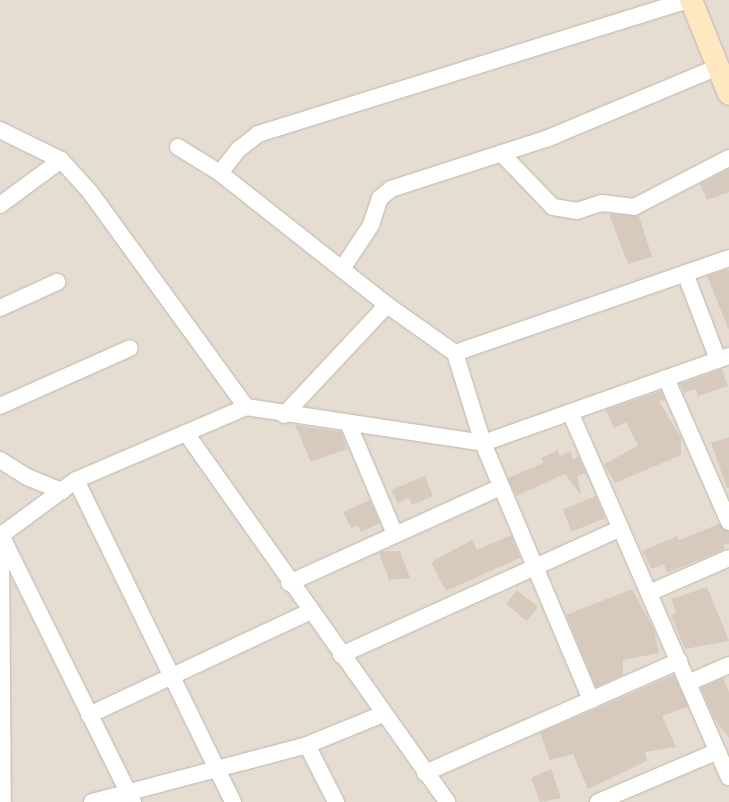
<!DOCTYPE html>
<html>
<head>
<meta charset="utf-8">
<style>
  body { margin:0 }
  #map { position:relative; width:729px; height:802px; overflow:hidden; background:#f2ece4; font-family:"Archivo Narrow",sans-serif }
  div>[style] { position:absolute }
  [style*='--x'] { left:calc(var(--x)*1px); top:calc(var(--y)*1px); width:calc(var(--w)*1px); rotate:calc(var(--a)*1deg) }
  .residential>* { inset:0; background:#e6ddd2; transform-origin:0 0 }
  .building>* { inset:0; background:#d7c9bc; transform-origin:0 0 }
  .roads { filter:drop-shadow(0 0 1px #c0b5a9) drop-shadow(0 0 1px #c0b5a9) }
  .street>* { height:16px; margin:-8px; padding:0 8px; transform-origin:8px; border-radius:8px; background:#fff }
  .secondary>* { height:22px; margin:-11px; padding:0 11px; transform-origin:11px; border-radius:11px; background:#ffe8c1 }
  span { translate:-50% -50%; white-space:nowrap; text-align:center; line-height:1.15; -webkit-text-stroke:4px #fff; paint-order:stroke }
</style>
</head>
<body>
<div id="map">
  <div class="residential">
    <i style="left:0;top:0;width:729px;height:802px"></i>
  </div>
  <div class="building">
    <i style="clip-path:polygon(729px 169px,729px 192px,707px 200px,700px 184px)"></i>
    <i style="clip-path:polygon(609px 214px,639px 216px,652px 257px,628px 264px)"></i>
    <i style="clip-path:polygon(728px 269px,729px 271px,729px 330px,707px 276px)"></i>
    <i style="clip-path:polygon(722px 369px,728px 386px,698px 396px,696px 389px,684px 393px,680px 384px)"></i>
    <i style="clip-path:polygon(661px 391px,665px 400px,659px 401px,681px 438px,681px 455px,615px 483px,604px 464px,638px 446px,626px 422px,614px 428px,606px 410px)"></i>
    <i style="clip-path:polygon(295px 425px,341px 432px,347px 449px,311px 462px)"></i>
    <i style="clip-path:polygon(729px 437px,729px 488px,727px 488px,711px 443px)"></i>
    <i style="clip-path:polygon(558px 450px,560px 456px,571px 451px,573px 460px,578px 456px,586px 473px,577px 476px,581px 495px,565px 474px,516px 496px,508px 478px,543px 463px,541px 458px)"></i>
    <i style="clip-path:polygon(425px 476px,433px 496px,412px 505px,409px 498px,398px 503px,391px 490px)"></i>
    <i style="left:596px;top:496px;width:24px;height:36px;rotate:68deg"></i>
    <i style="clip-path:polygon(370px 500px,380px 523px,361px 532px,358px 525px,351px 528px,343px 512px)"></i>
    <i style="clip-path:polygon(719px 524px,729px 532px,729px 544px,723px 545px,725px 549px,667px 573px,664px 564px,652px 569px,642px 551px,677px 536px,679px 540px)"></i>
    <i style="clip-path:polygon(511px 535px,520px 558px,446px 591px,431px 562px,472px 540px,477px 550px)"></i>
    <i style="clip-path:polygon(385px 551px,400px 551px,410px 578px,389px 580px,379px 553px)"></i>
    <i style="clip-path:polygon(707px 587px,729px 641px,685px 649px,671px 615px,676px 613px,671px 599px)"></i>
    <i style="clip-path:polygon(632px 589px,654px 630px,659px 653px,623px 660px,623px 675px,596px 687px,566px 615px)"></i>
    <i style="left:517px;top:590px;width:27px;height:18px;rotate:39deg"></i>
    <i style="clip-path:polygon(674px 675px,688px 707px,662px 716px,676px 747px,645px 752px,647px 761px,588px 789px,573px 754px,550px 760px,540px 733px)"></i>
    <i style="clip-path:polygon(723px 678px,729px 692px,729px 738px,714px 718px,701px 688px)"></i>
    <i style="clip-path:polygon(551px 769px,561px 798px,540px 802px,531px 778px)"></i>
  </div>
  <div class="roads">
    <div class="street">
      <i style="--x:0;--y:130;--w:68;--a:26.2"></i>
      <i style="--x:61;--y:160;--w:43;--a:47.8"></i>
      <i style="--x:90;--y:192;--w:266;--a:54"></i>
      <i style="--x:178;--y:147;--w:49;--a:31.8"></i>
      <i style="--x:220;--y:173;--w:213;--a:38.3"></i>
      <i style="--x:387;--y:305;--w:83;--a:35.2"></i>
      <i style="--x:455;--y:353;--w:94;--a:72.7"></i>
      <i style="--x:483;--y:443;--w:279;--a:67.2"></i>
      <i style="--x:501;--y:153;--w:75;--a:46.1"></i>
      <i style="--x:553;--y:207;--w:24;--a:9"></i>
      <i style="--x:577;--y:211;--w:26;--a:-18"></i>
      <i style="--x:602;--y:203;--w:32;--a:7"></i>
      <i style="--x:634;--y:207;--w:107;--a:-27.3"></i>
      <i style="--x:220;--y:173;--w:31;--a:-52"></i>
      <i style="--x:239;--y:149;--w:24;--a:-38"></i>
      <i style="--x:258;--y:134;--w:450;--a:-17.3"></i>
      <i style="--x:0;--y:205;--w:76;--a:-36.4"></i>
      <i style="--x:342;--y:269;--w:53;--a:-56.6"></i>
      <i style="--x:371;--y:225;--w:28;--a:-72"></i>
      <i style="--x:380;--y:198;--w:14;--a:-39"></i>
      <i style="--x:391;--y:189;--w:163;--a:-17.9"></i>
      <i style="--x:546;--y:139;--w:186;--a:-22.7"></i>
      <i style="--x:685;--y:273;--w:93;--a:69.2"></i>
      <i style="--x:0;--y:308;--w:63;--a:-24.5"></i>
      <i style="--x:455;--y:353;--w:290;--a:-19.1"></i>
      <i style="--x:666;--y:378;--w:157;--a:66.4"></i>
      <i style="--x:0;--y:406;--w:142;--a:-24"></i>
      <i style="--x:570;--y:412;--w:398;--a:66.5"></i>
      <i style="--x:284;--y:415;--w:151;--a:-46.9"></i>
      <i style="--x:348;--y:423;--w:121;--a:67.1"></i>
      <i style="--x:186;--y:433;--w:452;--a:54.7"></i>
      <i style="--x:0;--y:460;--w:32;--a:32"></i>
      <i style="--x:27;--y:477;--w:38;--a:22"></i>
      <i style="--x:76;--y:480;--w:358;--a:64"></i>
      <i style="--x:1;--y:535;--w:298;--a:63.7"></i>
      <i style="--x:0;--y:536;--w:94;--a:-36.4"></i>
      <i style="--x:76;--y:480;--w:185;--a:-23.2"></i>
      <i style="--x:246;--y:407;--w:240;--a:8.6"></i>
      <i style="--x:483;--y:443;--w:261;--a:-19.5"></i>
      <i style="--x:1;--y:539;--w:263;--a:89.6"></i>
      <i style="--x:289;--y:583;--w:233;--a:-24.4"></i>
      <i style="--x:649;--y:593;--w:87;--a:-23.6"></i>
      <i style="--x:341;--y:655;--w:307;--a:-24.4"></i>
      <i style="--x:688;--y:683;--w:45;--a:-23.7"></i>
      <i style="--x:89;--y:715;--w:243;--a:-25.1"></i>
      <i style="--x:307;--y:745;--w:64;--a:63"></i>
      <i style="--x:425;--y:773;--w:278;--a:-23.8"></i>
      <i style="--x:92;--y:802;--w:222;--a:-14.8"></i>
      <i style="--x:307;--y:745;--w:82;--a:-22.2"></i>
      <i style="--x:598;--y:802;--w:130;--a:-23"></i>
    </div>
    <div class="secondary">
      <i style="--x:691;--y:0;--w:101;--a:68"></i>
    </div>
  </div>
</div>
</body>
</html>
